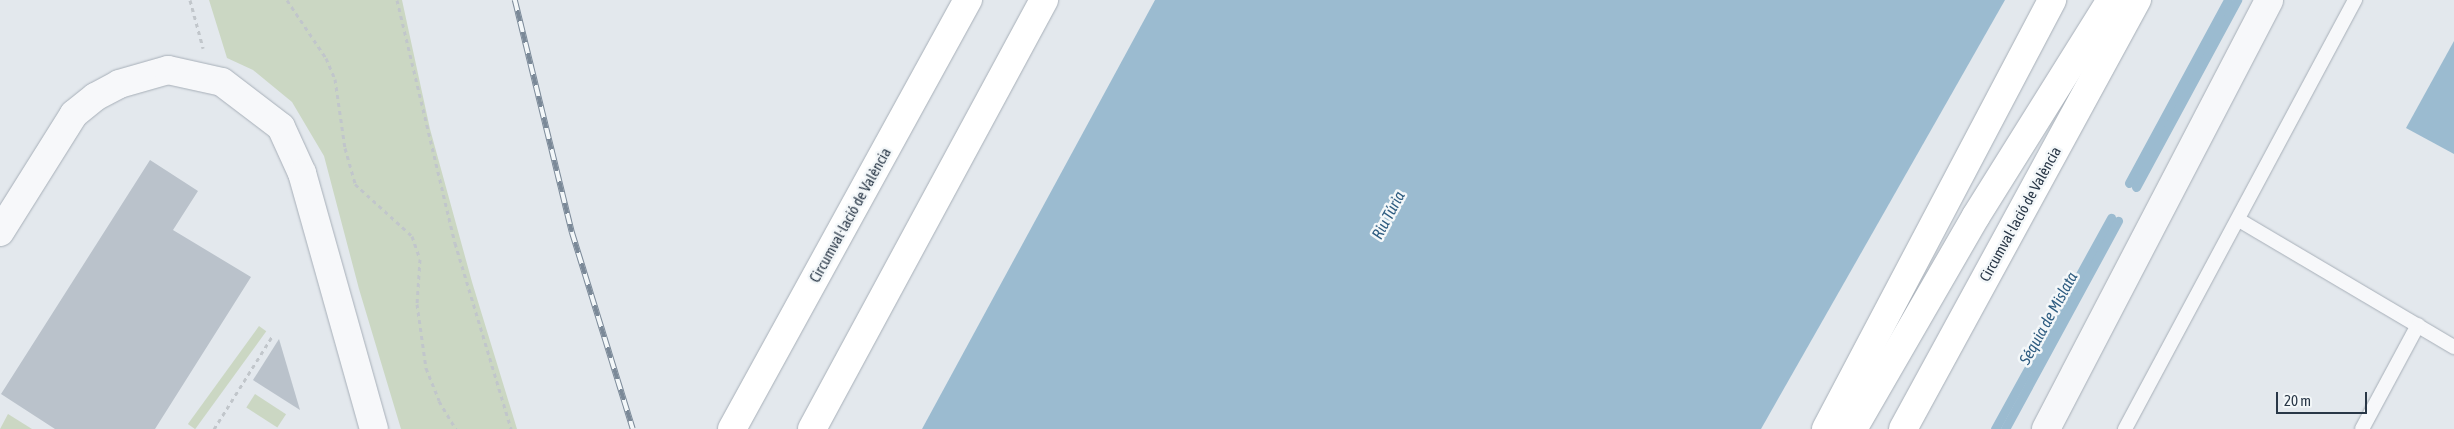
<!DOCTYPE html>
<html>
<head>
<meta charset="utf-8">
<style>
  body { margin:0 }
  #map { position:relative; width:2454px; height:429px; overflow:hidden; background:#e3e8ed; font-family:"Asap Condensed",sans-serif }
  div>[style] { position:absolute }
  [style*='--x'] { left:calc(var(--x)*1px); top:calc(var(--y)*1px); width:calc(var(--w)*1px); rotate:calc(var(--a)*1deg) }
  .green>* { inset:0; background:#cbd7c3; transform-origin:0 0 }
  .water>* { inset:0; background:#9bbbd0 }
  .stream>* { height:9px; margin:-4.5px; padding:0 4.5px; transform-origin:4.5px; border-radius:4.5px; background:#9bbbd0 }
  .building>* { inset:0; background:#bac2cb }
  .path>* { height:3px; margin-top:-1.5px; transform-origin:0; background:repeating-linear-gradient(90deg,#c1c6cb 0 4px,transparent 0 8px) }
  .roads { filter:drop-shadow(0 0 1px #a7afb8) drop-shadow(0 0 1px #a7afb8) }
  .lane>* { height:14px; margin:-7px; padding:0 7px; transform-origin:7px; border-radius:7px; background:#f7f8fa }
  .street>* { height:28px; margin:-14px; padding:0 14px; transform-origin:14px; border-radius:14px; background:#f7f8fa }
  .highway>* { height:28px; margin:-14px; padding:0 14px; transform-origin:14px; border-radius:14px; background:#fff }
  .rail>* { height:5.5px; margin-top:-2.75px; transform-origin:0; background:repeating-linear-gradient(90deg,#f3f7f9 0 11px,#7b8998 0 22px); box-sizing:border-box; border-block:1px solid #7b8998 }
  span { translate:-50% -50%; white-space:nowrap; text-align:center; line-height:1.15; -webkit-text-stroke:5px #f3f7f9; paint-order:stroke }
  .street-label { font-size:15px; color:#293747 }
  .water-label { font-size:16px; color:#2e5c80; font-style:italic }
  .scale { position:absolute; left:2276px; top:392px; width:91px; height:22px; box-sizing:border-box; border:2px solid #293747; border-top:0; padding-left:6px; font-size:15px; line-height:18px; white-space:nowrap; color:#293747; -webkit-text-stroke:4px #f3f7f9; paint-order:stroke }
</style>
</head>
<body>
<div id="map">
  <div class="green">
    <i style="clip-path:polygon(209px 0,402px 0,430px 129px,472px 282px,517px 429px,401px 429px,359px 289px,324px 156px,292px 102px,253px 70px,227px 58px)"></i>
    <i style="left:259px;top:326px;width:9px;height:121px;rotate:36deg"></i>
    <i style="left:255px;top:394px;width:37px;height:16px;rotate:33deg"></i>
    <i style="clip-path:polygon(8px 414px,32px 429px,0 429px)"></i>
  </div>
  <div class="water">
    <i style="clip-path:polygon(1155px 0,2005px 0,1761px 429px,922px 429px)"></i>
    <i style="clip-path:polygon(2454px 41px,2454px 154px,2406px 128px)"></i>
  </div>
  <div class="stream">
    <i style="--x:2129;--y:183;--w:208;--a:-61.6"></i>
    <i style="--x:2136;--y:187;--w:213;--a:-61.6"></i>
    <i style="--x:1995;--y:429;--w:241;--a:-61.2"></i>
    <i style="--x:2005;--y:429;--w:237;--a:-61.5"></i>
  </div>
  <div class="building">
    <i style="clip-path:polygon(150px 160px,198px 191px,173px 230px,251px 277px,155px 429px,55px 429px,1px 394px)"></i>
    <i style="clip-path:polygon(279px 339px,300px 410px,253px 380px)"></i>
  </div>
  <div class="path">
    <i style="--x:190;--y:0;--w:50;--a:74.8"></i>
    <i style="--x:287;--y:0;--w:70;--a:56.1"></i>
    <i style="--x:326;--y:58;--w:23;--a:67"></i>
    <i style="--x:335;--y:79;--w:70;--a:81.8"></i>
    <i style="--x:345;--y:148;--w:37;--a:74"></i>
    <i style="--x:355;--y:184;--w:77;--a:42.4"></i>
    <i style="--x:412;--y:236;--w:24;--a:71"></i>
    <i style="--x:420;--y:259;--w:45;--a:93.8"></i>
    <i style="--x:417;--y:304;--w:65;--a:82"></i>
    <i style="--x:426;--y:368;--w:35;--a:68"></i>
    <i style="--x:439;--y:401;--w:33;--a:59"></i>
    <i style="--x:397;--y:0;--w:250;--a:76.6"></i>
    <i style="--x:455;--y:243;--w:194;--a:73.2"></i>
    <i style="--x:214;--y:429;--w:111;--a:-57.9"></i>
  </div>
  <div class="roads">
    <div class="lane">
      <i style="--x:2239;--y:220;--w:250;--a:30.6"></i>
      <i style="--x:2125;--y:429;--w:487;--a:-61.8"></i>
      <i style="--x:2362;--y:429;--w:118;--a:-61.7"></i>
    </div>
    <div class="street">
      <i style="--x:0;--y:232;--w:139;--a:-57.9"></i>
      <i style="--x:74;--y:114;--w:27;--a:-39"></i>
      <i style="--x:95;--y:97;--w:27;--a:-28"></i>
      <i style="--x:119;--y:84;--w:51;--a:-15.9"></i>
      <i style="--x:168;--y:70;--w:55;--a:12.5"></i>
      <i style="--x:222;--y:82;--w:74;--a:37.3"></i>
      <i style="--x:281;--y:127;--w:51;--a:65.5"></i>
      <i style="--x:302;--y:173;--w:266;--a:74.3"></i>
      <i style="--x:2046;--y:429;--w:483;--a:-62.5"></i>
    </div>
    <div class="highway">
      <i style="--x:732;--y:429;--w:490;--a:-61.2"></i>
      <i style="--x:812;--y:429;--w:488;--a:-61.6"></i>
      <i style="--x:1826;--y:429;--w:485;--a:-62.2"></i>
      <i style="--x:1853;--y:429;--w:246;--a:-60"></i>
      <i style="--x:1976;--y:216;--w:255;--a:-58"></i>
      <i style="--x:1903;--y:429;--w:489;--a:-61.4"></i>
    </div>
  </div>
  <div class="rail">
    <i style="--x:515;--y:0;--w:239;--a:76.2"></i>
    <i style="--x:572;--y:232;--w:206;--a:72.8"></i>
  </div>
  <div class="street-label">
    <span style="left:2020px;top:214px;rotate:-61deg">Circumval·lació de València</span>
    <span style="left:850px;top:215px;rotate:-61deg">Circumval·lació de València</span>
  </div>
  <div class="water-label">
    <span style="left:1388px;top:215px;rotate:-62deg">Riu Túria</span>
    <span style="left:2048px;top:318px;rotate:-61deg">Séquia de Mislata</span>
  </div>
  <div class="scale">20 m</div>
</div>
</body>
</html>
